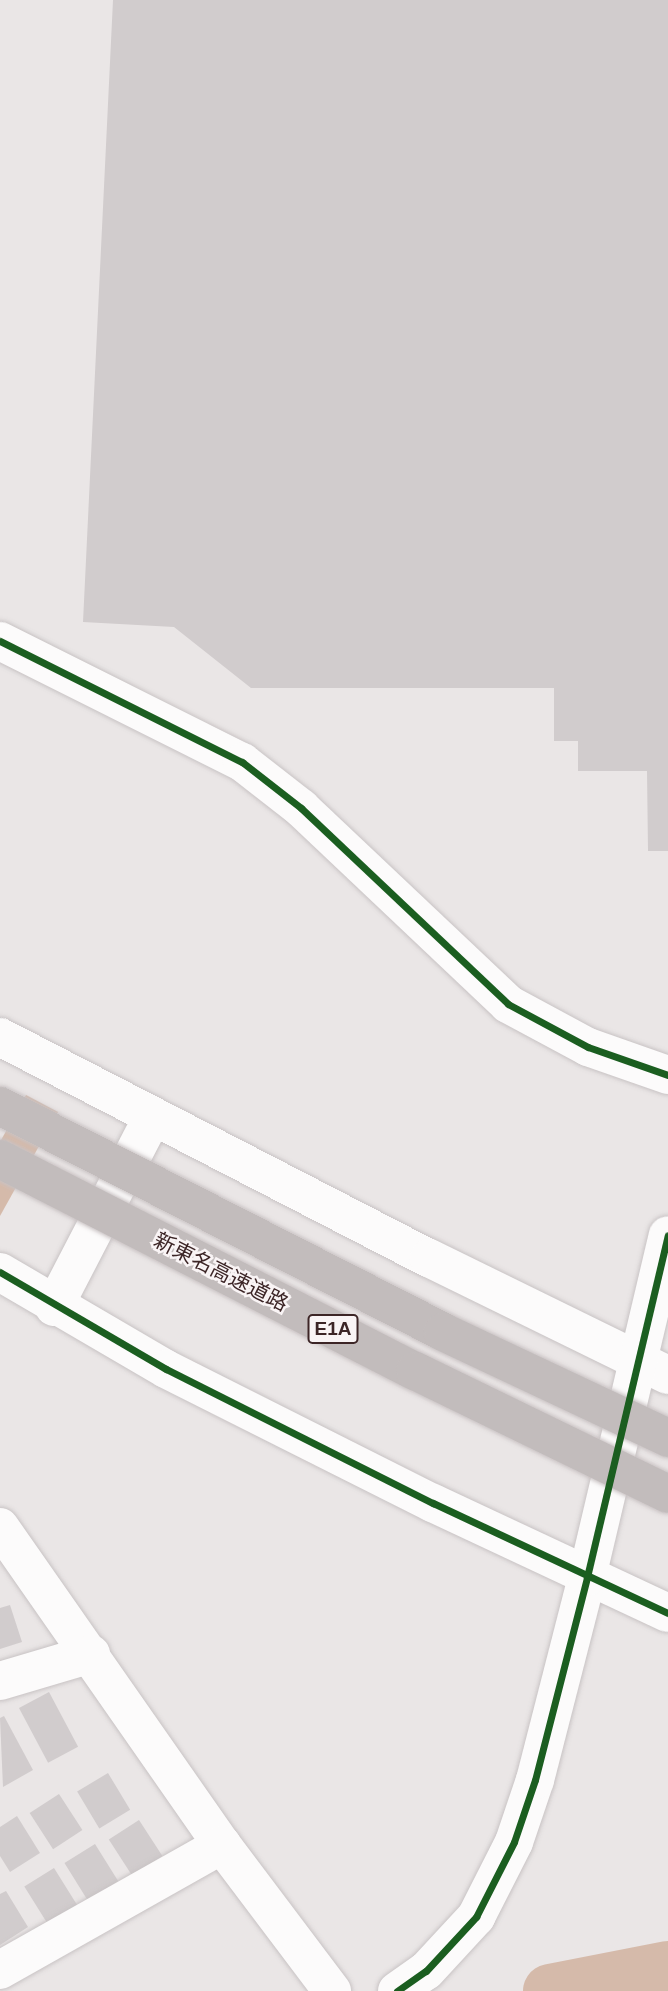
<!DOCTYPE html>
<html>
<head>
<meta charset="utf-8">
<style>
  body { margin:0 }
  #map { position:relative; width:668px; height:1991px; overflow:hidden; background:#eae6e6; font-family:Helvetica,"Noto Sans JP",sans-serif }
  div>[style] { position:absolute }
  [style*='--x'] { left:calc(var(--x)*1px); top:calc(var(--y)*1px); width:calc(var(--w)*1px); rotate:calc(var(--a)*1deg) }
  .water>* { inset:0; background:#d5baaa }
  .river>* { height:54px; margin:-27px; padding:0 27px; transform-origin:27px; border-radius:27px; background:#d5baaa }
  .building>* { inset:0; background:#d1cccd; transform-origin:0 0 }
  .roads { filter:drop-shadow(0 0 2px #c8c3c4) drop-shadow(0 0 2px #c8c3c4) }
  .minor>* { height:38px; margin:-19px; padding:0 19px; transform-origin:19px; border-radius:19px; background:#fcfbfb }
  .bridges { filter:drop-shadow(0 0 2px #c9c2c3) drop-shadow(0 0 2px #c9c2c3) }
  .highway-bridge>* { height:38px; margin:-19px; padding:0 19px; transform-origin:19px; border-radius:19px; background:#c2bcbc }
  .cycleway>* { height:7px; margin:-3.5px; padding:0 3.5px; transform-origin:3.5px; border-radius:3.5px; background:#1b5e20 }
  span { translate:-50% -50%; white-space:nowrap; text-align:center; line-height:1.15; -webkit-text-stroke:5px #f9f4f5; paint-order:stroke }
  .shield-label span { padding:2px 5px; background:#f9f4f5; border:2px solid; border-radius:5px; -webkit-text-stroke-width:0 }
  .shield-label { font-size:19px; color:#3c2526; font-weight:700 }
  .street-label { font-size:21px; color:#3c2526 }
</style>
</head>
<body>
<div id="map">
  <div class="water">
    <i style="clip-path:polygon(26px 1095px,58px 1112px,0 1216px,0 1142px)"></i>
  </div>
  <div class="river">
    <i style="--x:550;--y:1991;--w:120;--a:-11"></i>
  </div>
  <div class="building">
    <i style="clip-path:polygon(113px 0,668px 0,668px 851px,648px 851px,647px 771px,578px 771px,578px 741px,554px 741px,554px 688px,251px 688px,174px 627px,83px 622px)"></i>
    <i style="clip-path:polygon(10px 1605px,22px 1642px,0 1649px,0 1608px)"></i>
    <i style="left:49px;top:1692px;width:62px;height:34px;rotate:62deg"></i>
    <i style="clip-path:polygon(4px 1716px,33px 1770px,3px 1787px,0 1718px)"></i>
    <i style="left:108px;top:1773px;width:43px;height:36px;rotate:59deg"></i>
    <i style="left:59px;top:1794px;width:43px;height:35px;rotate:57deg"></i>
    <i style="clip-path:polygon(17px 1816px,40px 1853px,10px 1872px,0 1856px,0 1827px)"></i>
    <i style="left:139px;top:1820px;width:43px;height:36px;rotate:57deg"></i>
    <i style="left:95px;top:1844px;width:44px;height:36px;rotate:58deg"></i>
    <i style="left:54px;top:1868px;width:44px;height:35px;rotate:58deg"></i>
    <i style="clip-path:polygon(6px 1891px,28px 1927px,0 1945px,0 1894px)"></i>
  </div>
  <div class="roads">
    <div class="minor">
      <i style="--x:0;--y:641;--w:271;--a:26.6"></i>
      <i style="--x:242;--y:762;--w:75;--a:37.9"></i>
      <i style="--x:301;--y:808;--w:285;--a:43.4"></i>
      <i style="--x:508;--y:1004;--w:91;--a:28.3"></i>
      <i style="--x:588;--y:1047;--w:85;--a:19.3"></i>
      <i style="--x:0;--y:1037;--w:483;--a:27.3"></i>
      <i style="--x:429;--y:1258;--w:266;--a:26.1"></i>
      <i style="--x:0;--y:1272;--w:192;--a:30.3"></i>
      <i style="--x:166;--y:1369;--w:299;--a:26.7"></i>
      <i style="--x:433;--y:1503;--w:259;--a:25.1"></i>
      <i style="--x:54;--y:1307;--w:215;--a:-62.6"></i>
      <i style="--x:0;--y:1527;--w:388;--a:55.1"></i>
      <i style="--x:222;--y:1845;--w:183;--a:53"></i>
      <i style="--x:0;--y:1681;--w:95;--a:-16.5"></i>
      <i style="--x:0;--y:1970;--w:255;--a:-29.4"></i>
      <i style="--x:397;--y:1991;--w:35;--a:-35"></i>
      <i style="--x:426;--y:1971;--w:74;--a:-47.2"></i>
      <i style="--x:476;--y:1917;--w:84;--a:-63.1"></i>
      <i style="--x:514;--y:1842;--w:65;--a:-71.3"></i>
      <i style="--x:535;--y:1780;--w:210;--a:-75.6"></i>
      <i style="--x:587;--y:1577;--w:351;--a:-76.7"></i>
    </div>
  </div>
  <div class="bridges">
    <div class="highway-bridge">
      <i style="--x:0;--y:1106;--w:497;--a:27"></i>
      <i style="--x:443;--y:1332;--w:249;--a:25.2"></i>
      <i style="--x:0;--y:1159;--w:466;--a:27.1"></i>
      <i style="--x:415;--y:1371;--w:281;--a:25.9"></i>
    </div>
  </div>
  <div class="cycleway">
    <i style="--x:0;--y:641;--w:271;--a:26.6"></i>
    <i style="--x:242;--y:762;--w:75;--a:37.9"></i>
    <i style="--x:301;--y:808;--w:285;--a:43.4"></i>
    <i style="--x:508;--y:1004;--w:91;--a:28.3"></i>
    <i style="--x:588;--y:1047;--w:85;--a:19.3"></i>
    <i style="--x:0;--y:1272;--w:192;--a:30.3"></i>
    <i style="--x:166;--y:1369;--w:299;--a:26.7"></i>
    <i style="--x:433;--y:1503;--w:259;--a:25.1"></i>
    <i style="--x:397;--y:1991;--w:35;--a:-35"></i>
    <i style="--x:426;--y:1971;--w:74;--a:-47.2"></i>
    <i style="--x:476;--y:1917;--w:84;--a:-63.1"></i>
    <i style="--x:514;--y:1842;--w:65;--a:-71.3"></i>
    <i style="--x:535;--y:1780;--w:210;--a:-75.6"></i>
    <i style="--x:587;--y:1577;--w:351;--a:-76.7"></i>
  </div>
  <div class="shield-label">
    <span style="left:333px;top:1329px">E1A</span>
  </div>
  <div class="street-label">
    <span style="left:221px;top:1272px;rotate:27deg">新東名高速道路</span>
  </div>
</div>
</body>
</html>
